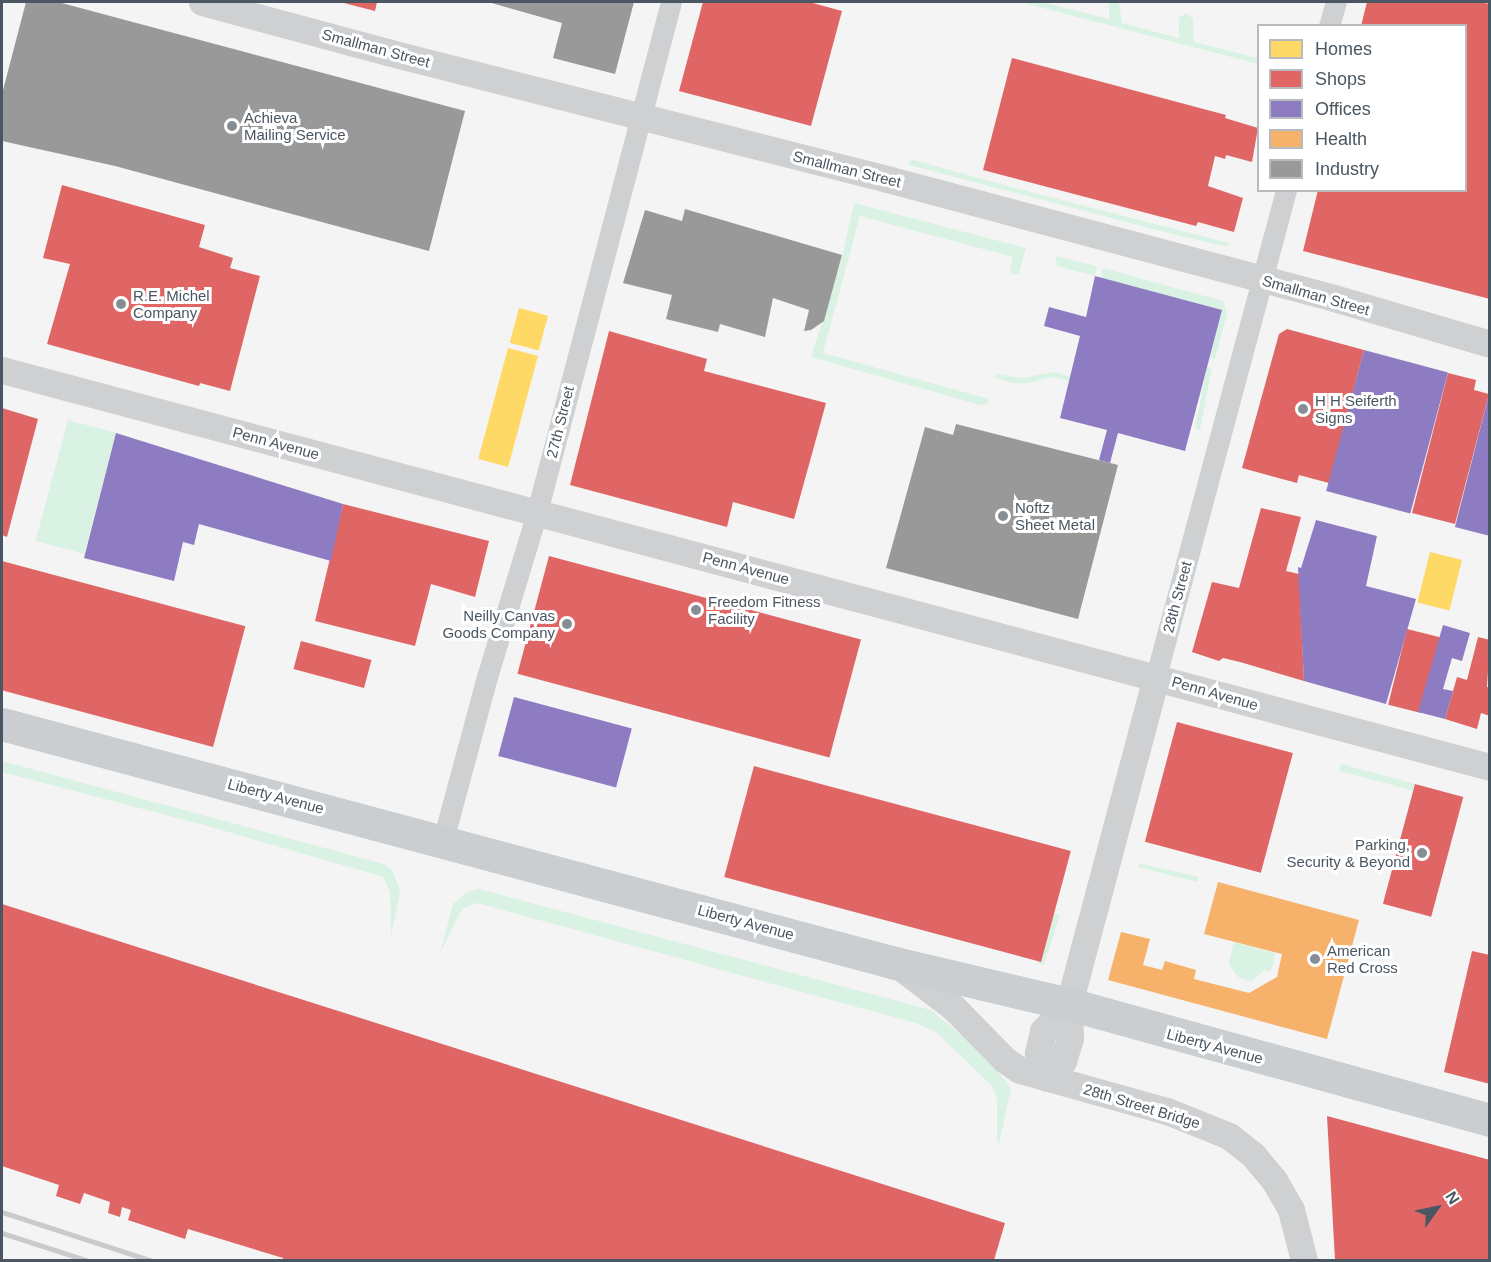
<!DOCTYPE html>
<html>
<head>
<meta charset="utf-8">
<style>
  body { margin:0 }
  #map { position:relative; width:1491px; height:1262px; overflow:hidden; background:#f4f4f4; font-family:Helvetica,sans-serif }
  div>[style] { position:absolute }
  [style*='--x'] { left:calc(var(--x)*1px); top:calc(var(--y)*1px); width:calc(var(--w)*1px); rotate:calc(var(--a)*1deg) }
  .green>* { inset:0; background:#d9f2e3; transform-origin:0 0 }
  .homes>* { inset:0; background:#ffd966; transform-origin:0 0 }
  .shops>* { inset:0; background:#e06666; transform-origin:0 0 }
  .offices>* { inset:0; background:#8e7cc3; transform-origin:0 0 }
  .health>* { inset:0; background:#f6b26b }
  .industry>* { inset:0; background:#999 }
  .minor>* { height:21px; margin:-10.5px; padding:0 10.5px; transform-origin:10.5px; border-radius:10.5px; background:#ced0d2 }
  .tertiary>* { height:27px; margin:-13.5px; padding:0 13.5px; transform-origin:13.5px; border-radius:13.5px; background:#ced0d2 }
  .primary>* { height:33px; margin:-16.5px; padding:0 16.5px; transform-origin:16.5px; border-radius:16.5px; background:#caced1 }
  .rail>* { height:4.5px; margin:-2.25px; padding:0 2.25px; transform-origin:2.25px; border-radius:2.25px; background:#c9cacc }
  .dots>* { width:16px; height:16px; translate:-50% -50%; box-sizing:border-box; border:3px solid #fff; border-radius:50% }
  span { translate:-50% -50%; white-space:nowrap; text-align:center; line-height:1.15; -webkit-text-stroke:6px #fff; paint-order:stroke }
  .street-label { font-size:15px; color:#4a5661 }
  .poi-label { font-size:15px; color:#4a5661 }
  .left { translate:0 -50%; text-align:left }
  .right { translate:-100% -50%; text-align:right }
  .frame { position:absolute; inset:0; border:3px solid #4a5661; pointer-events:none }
  .legend { position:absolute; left:1257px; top:24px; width:210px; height:168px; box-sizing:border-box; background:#fff; border:2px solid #b7bbc0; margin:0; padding:8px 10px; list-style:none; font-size:18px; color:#4a5661 }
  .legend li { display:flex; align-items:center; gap:12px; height:30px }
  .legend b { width:30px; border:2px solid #b7bbc0 }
  .north { position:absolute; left:1407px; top:1178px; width:60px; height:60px; -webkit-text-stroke:4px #fff; paint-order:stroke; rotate:57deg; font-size:16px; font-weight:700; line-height:24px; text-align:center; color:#4a5661 }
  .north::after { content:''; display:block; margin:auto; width:21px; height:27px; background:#4a5661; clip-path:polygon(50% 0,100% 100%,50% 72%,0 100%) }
</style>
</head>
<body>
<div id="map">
  <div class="green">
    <i style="clip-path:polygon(1020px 2px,1042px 2px,1109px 19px,1109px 2px,1119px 2px,1122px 23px,1179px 38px,1179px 18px,1186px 13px,1193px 19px,1194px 42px,1258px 58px,1258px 64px)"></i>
    <i style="clip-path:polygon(910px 159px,1015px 188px,1229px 243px,1228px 247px,1168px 233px,909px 165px)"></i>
    <i style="clip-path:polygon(854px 203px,1026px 248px,1019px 273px,1013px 275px,1010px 271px,1013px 257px,860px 216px,823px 353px,989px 399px,987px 404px,980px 405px,811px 357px,841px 262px)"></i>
    <i style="clip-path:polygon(1055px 256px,1097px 266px,1095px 276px,1057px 266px)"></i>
    <i style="clip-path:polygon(1103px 268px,1223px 301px,1227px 314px,1215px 359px,1209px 358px,1222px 310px,1101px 278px)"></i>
    <i style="left:1207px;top:367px;width:5px;height:63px;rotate:11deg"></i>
    <i style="clip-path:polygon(1054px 372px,1070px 377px,1069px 381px,1053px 377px,1027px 383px,1013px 383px,995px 378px,996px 374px,1023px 378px)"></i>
    <i style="left:68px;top:420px;width:50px;height:125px;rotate:15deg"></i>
    <i style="clip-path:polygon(2px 761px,384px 864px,393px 871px,400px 892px,391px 937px,390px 893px,384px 877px,204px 825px,2px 772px)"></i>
    <i style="left:1341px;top:764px;width:77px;height:7px;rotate:15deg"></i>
    <i style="clip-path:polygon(1139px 863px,1198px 877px,1197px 882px,1138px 867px)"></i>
    <i style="clip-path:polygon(479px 889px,931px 1010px,982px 1052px,1011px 1088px,999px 1144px,997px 1139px,997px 1098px,991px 1085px,937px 1033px,916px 1023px,477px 903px,464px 908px,459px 914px,440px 953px,453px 904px,468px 892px)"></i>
    <i style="left:1054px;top:914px;width:6px;height:52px;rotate:18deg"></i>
    <i style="clip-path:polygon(1234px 942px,1275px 953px,1272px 969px,1267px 972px,1265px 969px,1251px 982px,1238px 977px,1229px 964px)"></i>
  </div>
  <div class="homes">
    <i style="left:519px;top:308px;width:30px;height:36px;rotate:15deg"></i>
    <i style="left:508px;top:348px;width:31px;height:115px;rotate:15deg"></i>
    <i style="left:1430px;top:552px;width:33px;height:52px;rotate:14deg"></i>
  </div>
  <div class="shops">
    <i style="clip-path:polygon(340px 2px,377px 2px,375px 11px)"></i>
    <i style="clip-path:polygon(703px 2px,809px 2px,842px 11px,811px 126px,679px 91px)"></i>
    <i style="clip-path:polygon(1367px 2px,1478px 2px,1490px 4px,1490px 299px,1303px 251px,1318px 190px,1466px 190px,1466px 26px,1361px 26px)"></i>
    <i style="clip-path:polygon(1012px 58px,1226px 115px,1225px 118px,1258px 128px,1252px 162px,1226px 155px,1225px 159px,1215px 156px,1208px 186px,1243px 198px,1234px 232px,1198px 222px,1196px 226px,983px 170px)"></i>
    <i style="clip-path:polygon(62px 185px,205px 225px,199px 247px,233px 258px,230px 268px,260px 276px,230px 391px,200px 383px,199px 386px,47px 344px,70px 264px,43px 258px)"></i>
    <i style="clip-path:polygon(1287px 329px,1364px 350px,1329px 483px,1299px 475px,1297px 483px,1242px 468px,1279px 334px)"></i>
    <i style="clip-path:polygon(609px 331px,707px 359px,704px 371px,826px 403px,794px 519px,733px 502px,727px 527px,570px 485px)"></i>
    <i style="clip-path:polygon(1448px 373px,1476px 380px,1474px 390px,1489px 394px,1455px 524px,1412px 513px)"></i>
    <i style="clip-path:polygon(2px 408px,38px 419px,7px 537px,2px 535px)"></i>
    <i style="clip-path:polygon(343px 504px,489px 541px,475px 597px,431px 584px,415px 646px,315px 621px)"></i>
    <i style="clip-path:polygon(1261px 508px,1301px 517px,1286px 571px,1299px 574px,1304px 681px,1240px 662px,1223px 658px,1219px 661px,1192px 652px,1212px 582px,1239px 588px)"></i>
    <i style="left:549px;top:556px;width:323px;height:122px;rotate:15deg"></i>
    <i style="left:2px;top:561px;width:252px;height:125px;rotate:15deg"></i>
    <i style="left:1407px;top:629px;width:34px;height:78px;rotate:14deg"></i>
    <i style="clip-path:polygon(1478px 637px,1490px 640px,1487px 687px,1490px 687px,1490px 716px,1481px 713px,1477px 729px,1445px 719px,1457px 677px,1467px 680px)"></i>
    <i style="left:301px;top:641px;width:73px;height:29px;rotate:15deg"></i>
    <i style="left:1177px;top:722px;width:120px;height:124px;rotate:15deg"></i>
    <i style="left:754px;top:766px;width:328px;height:115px;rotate:15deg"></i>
    <i style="left:1415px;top:784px;width:50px;height:124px;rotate:15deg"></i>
    <i style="clip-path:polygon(2px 904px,1005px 1223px,994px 1260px,283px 1260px,283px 1258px,188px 1229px,185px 1239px,128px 1220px,131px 1210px,122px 1207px,120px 1217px,108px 1213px,110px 1202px,84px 1193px,80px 1204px,56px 1196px,59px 1185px,2px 1166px)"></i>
    <i style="clip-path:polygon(1472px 951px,1490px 955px,1490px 1084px,1444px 1072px)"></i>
    <i style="clip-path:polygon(1327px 1116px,1490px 1160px,1490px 1260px,1335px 1260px)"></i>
  </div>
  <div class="offices">
    <i style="clip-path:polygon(1095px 276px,1222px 310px,1185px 451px,1118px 433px,1110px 463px,1099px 460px,1107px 430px,1060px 418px,1080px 336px,1044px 326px,1049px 307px,1086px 317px)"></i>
    <i style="left:1364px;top:350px;width:87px;height:146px;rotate:15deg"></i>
    <i style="clip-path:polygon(1489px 394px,1490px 394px,1490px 536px,1455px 527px)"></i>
    <i style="clip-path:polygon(116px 433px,343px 504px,331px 561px,199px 524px,194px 545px,183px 542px,174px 581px,84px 558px)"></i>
    <i style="clip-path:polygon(1316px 520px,1377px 536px,1366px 586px,1416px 599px,1386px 704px,1304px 681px,1298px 567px,1301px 568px)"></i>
    <i style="clip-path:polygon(1443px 625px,1470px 633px,1462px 661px,1452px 658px,1443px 689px,1453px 691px,1445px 719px,1418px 712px)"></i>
    <i style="left:514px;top:697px;width:122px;height:61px;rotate:15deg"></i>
  </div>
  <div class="health">
    <i style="clip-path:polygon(1218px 882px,1359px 920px,1327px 1039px,1108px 980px,1121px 932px,1150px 939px,1143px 965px,1162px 970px,1165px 961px,1196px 970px,1194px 979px,1249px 993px,1277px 977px,1282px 954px,1204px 934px)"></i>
  </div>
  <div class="industry">
    <i style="clip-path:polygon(26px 2px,58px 2px,465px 111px,429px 251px,115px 166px,2px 141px,2px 94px)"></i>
    <i style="clip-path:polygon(488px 2px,634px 2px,615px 74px,553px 58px,562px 23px)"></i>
    <i style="clip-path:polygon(685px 209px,842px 255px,824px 321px,811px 330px,804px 331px,809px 310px,773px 298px,765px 337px,720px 324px,718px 332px,666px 319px,672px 295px,623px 283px,645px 210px,682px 221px)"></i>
    <i style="clip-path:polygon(956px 424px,1118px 465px,1078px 619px,886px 568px,925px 427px,953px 435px)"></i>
  </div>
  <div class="minor">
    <i style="--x:1329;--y:26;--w:25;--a:-74"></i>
    <i style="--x:1156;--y:676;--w:503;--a:-75.02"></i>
    <i style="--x:443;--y:840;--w:169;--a:-74.9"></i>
    <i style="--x:487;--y:677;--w:172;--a:-73.1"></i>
    <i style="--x:537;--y:512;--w:527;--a:-75.28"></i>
  </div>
  <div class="tertiary">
    <i style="--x:202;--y:2;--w:192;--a:15.1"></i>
    <i style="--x:387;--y:52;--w:516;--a:14.25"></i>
    <i style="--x:887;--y:179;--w:463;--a:14.9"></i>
    <i style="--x:1334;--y:298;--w:163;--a:16.4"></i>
    <i style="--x:2;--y:370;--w:1540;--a:14.94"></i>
    <i style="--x:899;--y:966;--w:69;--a:37.4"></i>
    <i style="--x:954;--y:1008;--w:73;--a:45.6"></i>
    <i style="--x:1005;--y:1060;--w:18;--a:34"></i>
    <i style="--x:1020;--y:1070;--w:153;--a:15.6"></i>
    <i style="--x:1167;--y:1111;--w:67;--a:22"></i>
    <i style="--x:1229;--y:1136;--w:31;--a:38"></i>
    <i style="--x:1253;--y:1155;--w:33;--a:50"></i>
    <i style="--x:1274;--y:1180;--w:34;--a:60"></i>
    <i style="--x:1291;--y:1210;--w:52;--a:75.4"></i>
    <i style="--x:1048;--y:1078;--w:23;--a:-49"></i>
    <i style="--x:1063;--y:1061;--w:24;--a:-73"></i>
    <i style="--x:1070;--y:1038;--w:34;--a:-92"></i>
    <i style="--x:1069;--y:1004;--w:339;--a:-75.1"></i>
    <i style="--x:1048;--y:1078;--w:27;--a:-112"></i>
    <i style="--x:1038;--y:1053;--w:23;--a:-77"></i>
    <i style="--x:1043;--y:1031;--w:37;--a:-46"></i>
  </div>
  <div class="primary">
    <i style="--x:2;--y:724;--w:924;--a:14.98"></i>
    <i style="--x:895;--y:963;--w:179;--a:13.3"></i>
    <i style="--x:1069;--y:1004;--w:437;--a:15.4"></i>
  </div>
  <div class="rail">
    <i style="--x:2;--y:1212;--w:156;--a:18"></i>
    <i style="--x:2;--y:1233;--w:88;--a:17.8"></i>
  </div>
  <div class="dots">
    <i style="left:232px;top:126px;background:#868d94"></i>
    <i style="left:121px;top:304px;background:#868d94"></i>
    <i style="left:1303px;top:409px;background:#868d94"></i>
    <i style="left:1003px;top:516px;background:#868d94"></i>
    <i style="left:696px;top:610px;background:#868d94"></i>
    <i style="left:567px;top:624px;background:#868d94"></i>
    <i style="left:1422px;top:853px;background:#868d94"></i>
    <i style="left:1315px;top:959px;background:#868d94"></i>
  </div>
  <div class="street-label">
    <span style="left:376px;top:48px;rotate:15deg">Smallman Street</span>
    <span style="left:847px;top:169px;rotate:14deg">Smallman Street</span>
    <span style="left:1316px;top:295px;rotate:16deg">Smallman Street</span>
    <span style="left:560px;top:422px;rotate:-76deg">27th Street</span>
    <span style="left:276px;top:443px;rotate:15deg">Penn Avenue</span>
    <span style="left:746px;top:568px;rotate:15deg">Penn Avenue</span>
    <span style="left:1177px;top:597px;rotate:-75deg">28th Street</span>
    <span style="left:1215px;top:693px;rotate:16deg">Penn Avenue</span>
    <span style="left:276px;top:796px;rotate:15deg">Liberty Avenue</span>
    <span style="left:746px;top:922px;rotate:15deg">Liberty Avenue</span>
    <span style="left:1215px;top:1046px;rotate:15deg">Liberty Avenue</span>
    <span style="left:1142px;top:1106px;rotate:17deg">28th Street Bridge</span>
  </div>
  <div class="poi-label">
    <span class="left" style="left:244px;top:126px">Achieva<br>Mailing Service</span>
    <span class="left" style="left:133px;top:304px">R.E. Michel<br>Company</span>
    <span class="left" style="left:1315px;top:409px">H H Seiferth<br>Signs</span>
    <span class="left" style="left:1015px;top:516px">Noftz<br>Sheet Metal</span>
    <span class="left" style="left:708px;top:610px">Freedom Fitness<br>Facility</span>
    <span class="right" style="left:555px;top:624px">Neilly Canvas<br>Goods Company</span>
    <span class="right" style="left:1410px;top:853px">Parking,<br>Security &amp; Beyond</span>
    <span class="left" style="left:1327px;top:959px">American<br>Red Cross</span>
  </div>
  <div class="frame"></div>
  <ul class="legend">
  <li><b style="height:16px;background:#ffd966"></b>Homes</li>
  <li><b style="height:16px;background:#e06666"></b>Shops</li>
  <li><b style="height:16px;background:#8e7cc3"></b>Offices</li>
  <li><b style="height:16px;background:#f6b26b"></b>Health</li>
  <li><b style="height:16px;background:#999"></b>Industry</li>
  </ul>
  <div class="north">N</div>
</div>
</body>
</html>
